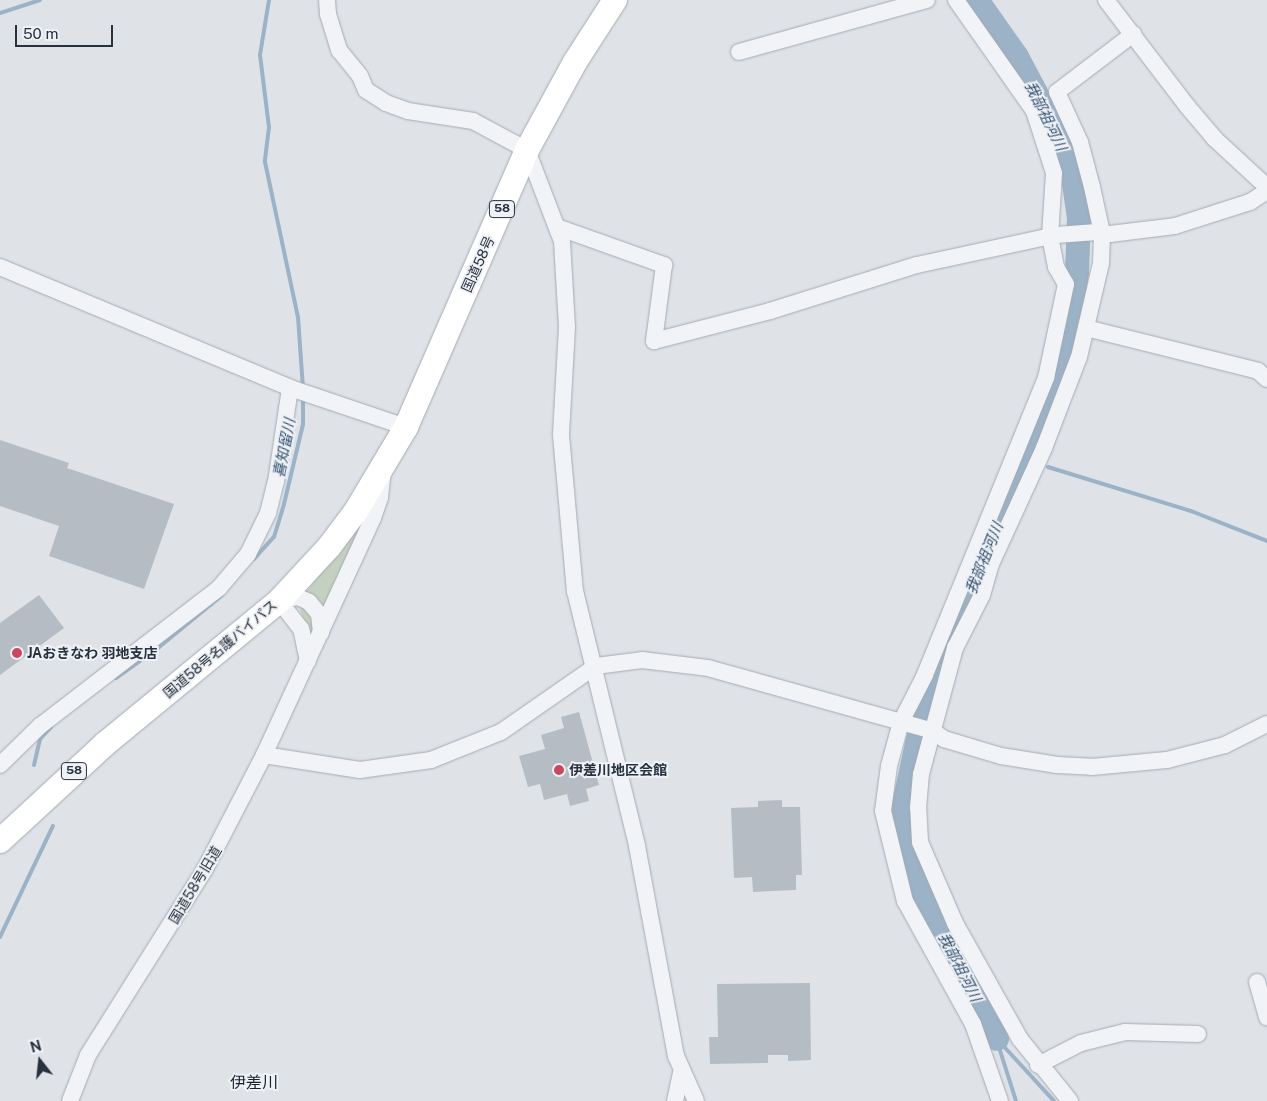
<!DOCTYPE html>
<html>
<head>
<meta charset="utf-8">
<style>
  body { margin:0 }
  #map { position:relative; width:1267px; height:1101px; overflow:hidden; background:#dfe3e8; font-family:"Public Sans","Noto Sans JP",sans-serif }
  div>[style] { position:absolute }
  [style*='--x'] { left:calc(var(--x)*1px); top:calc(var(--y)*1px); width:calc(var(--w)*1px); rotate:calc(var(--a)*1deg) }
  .green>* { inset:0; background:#c5d1c0 }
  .stream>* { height:4px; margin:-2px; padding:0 2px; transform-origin:2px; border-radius:2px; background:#9bb2c7 }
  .river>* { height:24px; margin:-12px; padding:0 12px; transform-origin:12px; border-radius:12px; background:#9bb2c7 }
  .building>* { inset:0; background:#b6bcc4 }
  .roads { filter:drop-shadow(0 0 1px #a4aab2) drop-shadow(0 0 1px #a4aab2) }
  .minor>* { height:16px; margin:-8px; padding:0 8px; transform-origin:8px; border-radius:8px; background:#f1f3f6 }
  .highway>* { height:24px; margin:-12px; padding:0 12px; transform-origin:12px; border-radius:12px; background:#fff }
  .dots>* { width:14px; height:14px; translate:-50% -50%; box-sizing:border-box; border:2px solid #eef1f5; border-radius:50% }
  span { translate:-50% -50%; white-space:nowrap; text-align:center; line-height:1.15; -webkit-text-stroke:4px #eef1f5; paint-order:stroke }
  .shield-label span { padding:1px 4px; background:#eef1f5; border:1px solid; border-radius:4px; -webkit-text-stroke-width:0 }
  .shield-label { font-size:12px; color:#28313e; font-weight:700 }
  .street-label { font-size:14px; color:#28313e }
  .poi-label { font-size:14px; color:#28313e; font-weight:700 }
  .left { translate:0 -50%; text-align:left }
  .water-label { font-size:15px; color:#345171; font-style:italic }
  .quarter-label { font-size:16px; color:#1b222f }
  .north { position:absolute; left:15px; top:1036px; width:50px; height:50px; -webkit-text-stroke:4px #eef1f5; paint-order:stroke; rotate:344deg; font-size:14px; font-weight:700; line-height:20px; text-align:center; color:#28313e }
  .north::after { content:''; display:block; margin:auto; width:18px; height:22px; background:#28313e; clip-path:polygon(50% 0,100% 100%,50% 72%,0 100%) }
  .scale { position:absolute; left:15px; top:25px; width:98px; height:22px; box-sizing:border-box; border:2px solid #28313e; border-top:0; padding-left:6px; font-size:15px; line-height:18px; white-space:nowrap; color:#28313e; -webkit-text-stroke:4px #eef1f5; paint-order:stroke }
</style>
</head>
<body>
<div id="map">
  <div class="green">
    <i style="clip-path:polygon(366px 517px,326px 615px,319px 601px,305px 593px)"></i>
    <i style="clip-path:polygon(298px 604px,306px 608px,315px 624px,312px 643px)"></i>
  </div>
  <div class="stream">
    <i style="--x:269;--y:0;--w:56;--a:99.3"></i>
    <i style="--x:260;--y:55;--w:73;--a:82.9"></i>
    <i style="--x:269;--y:127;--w:35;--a:97"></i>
    <i style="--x:265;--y:162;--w:158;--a:78"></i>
    <i style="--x:298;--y:317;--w:71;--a:86"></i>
    <i style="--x:0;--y:13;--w:42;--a:-18"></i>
    <i style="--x:1024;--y:462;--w:1;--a:0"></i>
    <i style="--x:1048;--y:467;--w:150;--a:17.1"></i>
    <i style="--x:1191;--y:511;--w:82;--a:21.5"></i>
    <i style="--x:254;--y:559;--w:30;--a:-48"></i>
    <i style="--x:274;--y:537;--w:34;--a:-73"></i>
    <i style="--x:284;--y:504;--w:82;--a:-76.6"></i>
    <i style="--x:303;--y:424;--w:26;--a:-90"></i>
    <i style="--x:116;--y:678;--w:52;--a:-35.5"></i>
    <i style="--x:158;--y:648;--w:83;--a:-39.6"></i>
    <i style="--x:34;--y:765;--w:27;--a:-77"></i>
    <i style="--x:40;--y:739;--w:16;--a:-47"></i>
    <i style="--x:0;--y:937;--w:123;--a:-64.5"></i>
    <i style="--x:997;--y:1039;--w:84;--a:47.4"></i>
    <i style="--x:997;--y:1041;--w:63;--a:72.4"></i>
  </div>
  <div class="river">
    <i style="--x:977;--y:0;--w:70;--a:54.9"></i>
    <i style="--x:1017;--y:57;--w:87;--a:62"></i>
    <i style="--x:1058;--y:134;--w:46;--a:70.8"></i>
    <i style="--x:1073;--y:177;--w:41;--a:81.7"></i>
    <i style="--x:1079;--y:218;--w:54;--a:92.1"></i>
    <i style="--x:1077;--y:272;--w:56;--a:97.1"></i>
    <i style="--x:1070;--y:328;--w:45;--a:102.8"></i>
    <i style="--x:1060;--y:372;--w:313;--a:112.4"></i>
    <i style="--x:941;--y:661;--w:63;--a:107.6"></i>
    <i style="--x:922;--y:721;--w:94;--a:102.3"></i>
    <i style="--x:902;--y:813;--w:62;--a:79.8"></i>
    <i style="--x:913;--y:874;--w:185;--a:63"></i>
  </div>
  <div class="building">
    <i style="clip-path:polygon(0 440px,69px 463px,67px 468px,174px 504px,144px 589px,49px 556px,59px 526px,0 506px)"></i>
    <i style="clip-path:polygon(39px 595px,64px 628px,0 675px,0 623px)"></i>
    <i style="clip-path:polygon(579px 712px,599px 785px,586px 789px,589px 801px,570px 806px,567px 794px,544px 800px,540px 784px,528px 787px,519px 756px,545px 749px,541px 735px,564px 728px,561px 717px)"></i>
    <i style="clip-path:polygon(782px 800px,782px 807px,800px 807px,802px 875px,796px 875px,796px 890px,753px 892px,752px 877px,734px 878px,731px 808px,758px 807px,758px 801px)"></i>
    <i style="clip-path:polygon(810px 983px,811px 1060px,788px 1061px,788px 1055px,768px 1055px,768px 1063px,710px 1064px,709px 1037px,718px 1037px,717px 984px)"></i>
  </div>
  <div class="roads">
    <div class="minor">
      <i style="--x:327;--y:0;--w:14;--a:86"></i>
      <i style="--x:328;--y:14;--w:38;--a:73"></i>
      <i style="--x:339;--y:50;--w:33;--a:51"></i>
      <i style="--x:360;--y:76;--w:15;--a:67"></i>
      <i style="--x:366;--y:90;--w:24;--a:33"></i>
      <i style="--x:386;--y:103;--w:23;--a:20"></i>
      <i style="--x:408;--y:111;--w:66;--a:8.7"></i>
      <i style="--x:473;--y:121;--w:61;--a:28.2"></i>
      <i style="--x:527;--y:150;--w:97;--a:69"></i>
      <i style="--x:562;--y:241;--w:86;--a:86.7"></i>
      <i style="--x:567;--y:327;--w:108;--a:93.2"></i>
      <i style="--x:561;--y:435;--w:157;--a:84.9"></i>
      <i style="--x:575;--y:591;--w:262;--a:76.3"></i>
      <i style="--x:637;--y:846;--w:214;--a:79.5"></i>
      <i style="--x:676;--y:1056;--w:49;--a:66"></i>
      <i style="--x:956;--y:0;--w:136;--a:54.9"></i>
      <i style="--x:1034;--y:111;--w:65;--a:72.1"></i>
      <i style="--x:1054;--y:173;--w:63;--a:93.6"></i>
      <i style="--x:1050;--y:236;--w:32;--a:79"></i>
      <i style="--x:1056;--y:267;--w:20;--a:60"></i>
      <i style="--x:1066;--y:284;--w:96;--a:102"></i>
      <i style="--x:1046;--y:378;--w:321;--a:112.2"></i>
      <i style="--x:925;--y:675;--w:53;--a:117.1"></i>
      <i style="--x:901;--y:722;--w:46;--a:105.3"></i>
      <i style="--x:889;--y:766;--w:45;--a:97.6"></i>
      <i style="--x:883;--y:811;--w:93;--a:76.3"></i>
      <i style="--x:905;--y:901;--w:141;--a:61.1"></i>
      <i style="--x:973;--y:1024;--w:82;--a:70.7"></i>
      <i style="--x:1106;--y:0;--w:133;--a:52.6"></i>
      <i style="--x:1187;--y:106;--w:43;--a:49.7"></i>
      <i style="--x:1215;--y:139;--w:71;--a:42.7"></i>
      <i style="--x:739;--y:52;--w:195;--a:-15.5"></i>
      <i style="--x:557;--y:227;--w:114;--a:19.6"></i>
      <i style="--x:664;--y:265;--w:77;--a:97.5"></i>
      <i style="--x:654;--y:341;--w:120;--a:-14.5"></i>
      <i style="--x:770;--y:311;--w:154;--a:-17.4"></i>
      <i style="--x:917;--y:265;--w:142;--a:-12.2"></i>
      <i style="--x:1056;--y:235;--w:41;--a:-4.2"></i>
      <i style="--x:1097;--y:232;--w:13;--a:9"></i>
      <i style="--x:1110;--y:234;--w:65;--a:-7"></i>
      <i style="--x:1175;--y:226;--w:79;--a:-17.7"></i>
      <i style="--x:1250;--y:202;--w:20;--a:-33"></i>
      <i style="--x:0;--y:267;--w:314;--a:22.6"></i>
      <i style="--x:290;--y:388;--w:122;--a:18.6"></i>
      <i style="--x:1086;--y:328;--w:177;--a:14"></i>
      <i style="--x:1258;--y:371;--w:12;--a:42"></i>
      <i style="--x:308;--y:661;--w:33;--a:-102"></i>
      <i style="--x:301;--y:629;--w:36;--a:-128"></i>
      <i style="--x:279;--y:601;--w:19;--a:-12"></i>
      <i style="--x:298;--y:597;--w:12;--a:24"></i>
      <i style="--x:309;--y:602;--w:16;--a:50"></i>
      <i style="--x:319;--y:614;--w:19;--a:84"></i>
      <i style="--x:264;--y:755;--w:97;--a:8.9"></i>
      <i style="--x:360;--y:770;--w:72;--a:-8"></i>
      <i style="--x:431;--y:760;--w:75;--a:-21.8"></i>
      <i style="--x:501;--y:732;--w:116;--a:-34.8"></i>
      <i style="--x:596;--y:666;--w:46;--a:-7.4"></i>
      <i style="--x:642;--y:660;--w:66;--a:6.9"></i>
      <i style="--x:708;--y:668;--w:234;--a:15.6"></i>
      <i style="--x:933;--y:731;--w:14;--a:36"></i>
      <i style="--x:944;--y:739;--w:59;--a:16.6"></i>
      <i style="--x:1001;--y:756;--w:57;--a:9.1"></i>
      <i style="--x:1057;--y:765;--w:35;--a:3"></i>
      <i style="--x:1092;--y:767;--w:75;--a:-5.3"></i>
      <i style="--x:1167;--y:760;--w:60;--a:-14.5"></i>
      <i style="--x:1225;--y:745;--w:47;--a:-26.6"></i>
      <i style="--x:0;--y:765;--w:56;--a:-44.3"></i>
      <i style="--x:40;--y:726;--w:226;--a:-37.6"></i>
      <i style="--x:219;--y:588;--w:45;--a:-49.5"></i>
      <i style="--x:248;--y:554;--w:46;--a:-64"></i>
      <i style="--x:268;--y:513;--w:32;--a:-76"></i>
      <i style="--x:276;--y:482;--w:95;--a:-81.5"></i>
      <i style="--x:1257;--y:982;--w:37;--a:74"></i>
      <i style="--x:1038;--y:1065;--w:48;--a:-27.1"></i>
      <i style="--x:1081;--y:1043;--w:45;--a:-14"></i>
      <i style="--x:1125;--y:1032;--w:73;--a:1.6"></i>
      <i style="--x:70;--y:1101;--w:49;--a:-68.6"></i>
      <i style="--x:88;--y:1055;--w:220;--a:-57.8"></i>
      <i style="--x:205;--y:869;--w:128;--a:-62.6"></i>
      <i style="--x:264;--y:755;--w:261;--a:-65.3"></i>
      <i style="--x:373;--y:518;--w:21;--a:-71"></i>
      <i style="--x:380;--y:498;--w:28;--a:-84"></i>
      <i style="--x:675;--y:1101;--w:29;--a:-78"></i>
      <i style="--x:1070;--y:1101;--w:80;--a:-128.9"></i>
      <i style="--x:1020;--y:1039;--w:133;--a:-119.3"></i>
      <i style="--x:955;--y:923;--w:88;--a:-113.4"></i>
      <i style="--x:920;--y:842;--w:34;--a:-93"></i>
      <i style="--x:918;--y:808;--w:34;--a:-85"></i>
      <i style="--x:921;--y:774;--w:131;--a:-74.9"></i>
      <i style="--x:955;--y:648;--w:59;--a:-63"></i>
      <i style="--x:982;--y:595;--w:32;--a:-74"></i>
      <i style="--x:991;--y:564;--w:128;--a:-65.4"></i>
      <i style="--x:1044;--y:448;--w:97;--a:-69"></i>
      <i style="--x:1079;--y:357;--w:97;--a:-76.8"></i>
      <i style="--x:1101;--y:263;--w:30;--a:-88"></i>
      <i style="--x:1102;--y:233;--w:47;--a:-102.3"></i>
      <i style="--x:1092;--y:187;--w:47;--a:-104.9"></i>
      <i style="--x:1080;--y:142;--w:55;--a:-114.7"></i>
      <i style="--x:1057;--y:92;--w:96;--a:-37.3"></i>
    </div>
    <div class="highway">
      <i style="--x:0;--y:841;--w:143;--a:-42.7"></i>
      <i style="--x:105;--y:744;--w:225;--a:-39.4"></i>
      <i style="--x:279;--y:601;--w:74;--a:-47.2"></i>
      <i style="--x:329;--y:547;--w:45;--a:-53.1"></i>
      <i style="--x:356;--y:511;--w:98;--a:-59.2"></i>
      <i style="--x:406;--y:427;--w:302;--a:-66.4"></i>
      <i style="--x:527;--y:150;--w:100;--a:-61.4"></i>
      <i style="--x:575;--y:62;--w:74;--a:-57.2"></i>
    </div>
  </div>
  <div class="dots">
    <i style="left:17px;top:653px;background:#ca4760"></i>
    <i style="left:559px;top:770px;background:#ca4760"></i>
  </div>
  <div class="shield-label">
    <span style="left:502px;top:209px">58</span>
    <span style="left:74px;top:771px">58</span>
  </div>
  <div class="street-label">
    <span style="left:478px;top:264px;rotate:-66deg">国道58号</span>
    <span style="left:220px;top:649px;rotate:-40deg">国道58号名護バイパス</span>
    <span style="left:195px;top:885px;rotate:-59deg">国道58号旧道</span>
  </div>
  <div class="poi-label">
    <span class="left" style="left:27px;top:653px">JAおきなわ 羽地支店</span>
    <span class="left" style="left:569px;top:770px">伊差川地区会館</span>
  </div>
  <div class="water-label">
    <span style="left:1046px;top:116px;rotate:64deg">我部祖河川</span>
    <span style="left:284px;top:448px;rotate:-79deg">喜知留川</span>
    <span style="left:984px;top:558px;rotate:-68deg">我部祖河川</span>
    <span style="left:960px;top:967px;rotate:63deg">我部祖河川</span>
  </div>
  <div class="quarter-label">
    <span style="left:254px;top:1083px">伊差川</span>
  </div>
  <div class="north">N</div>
  <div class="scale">50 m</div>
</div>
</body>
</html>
